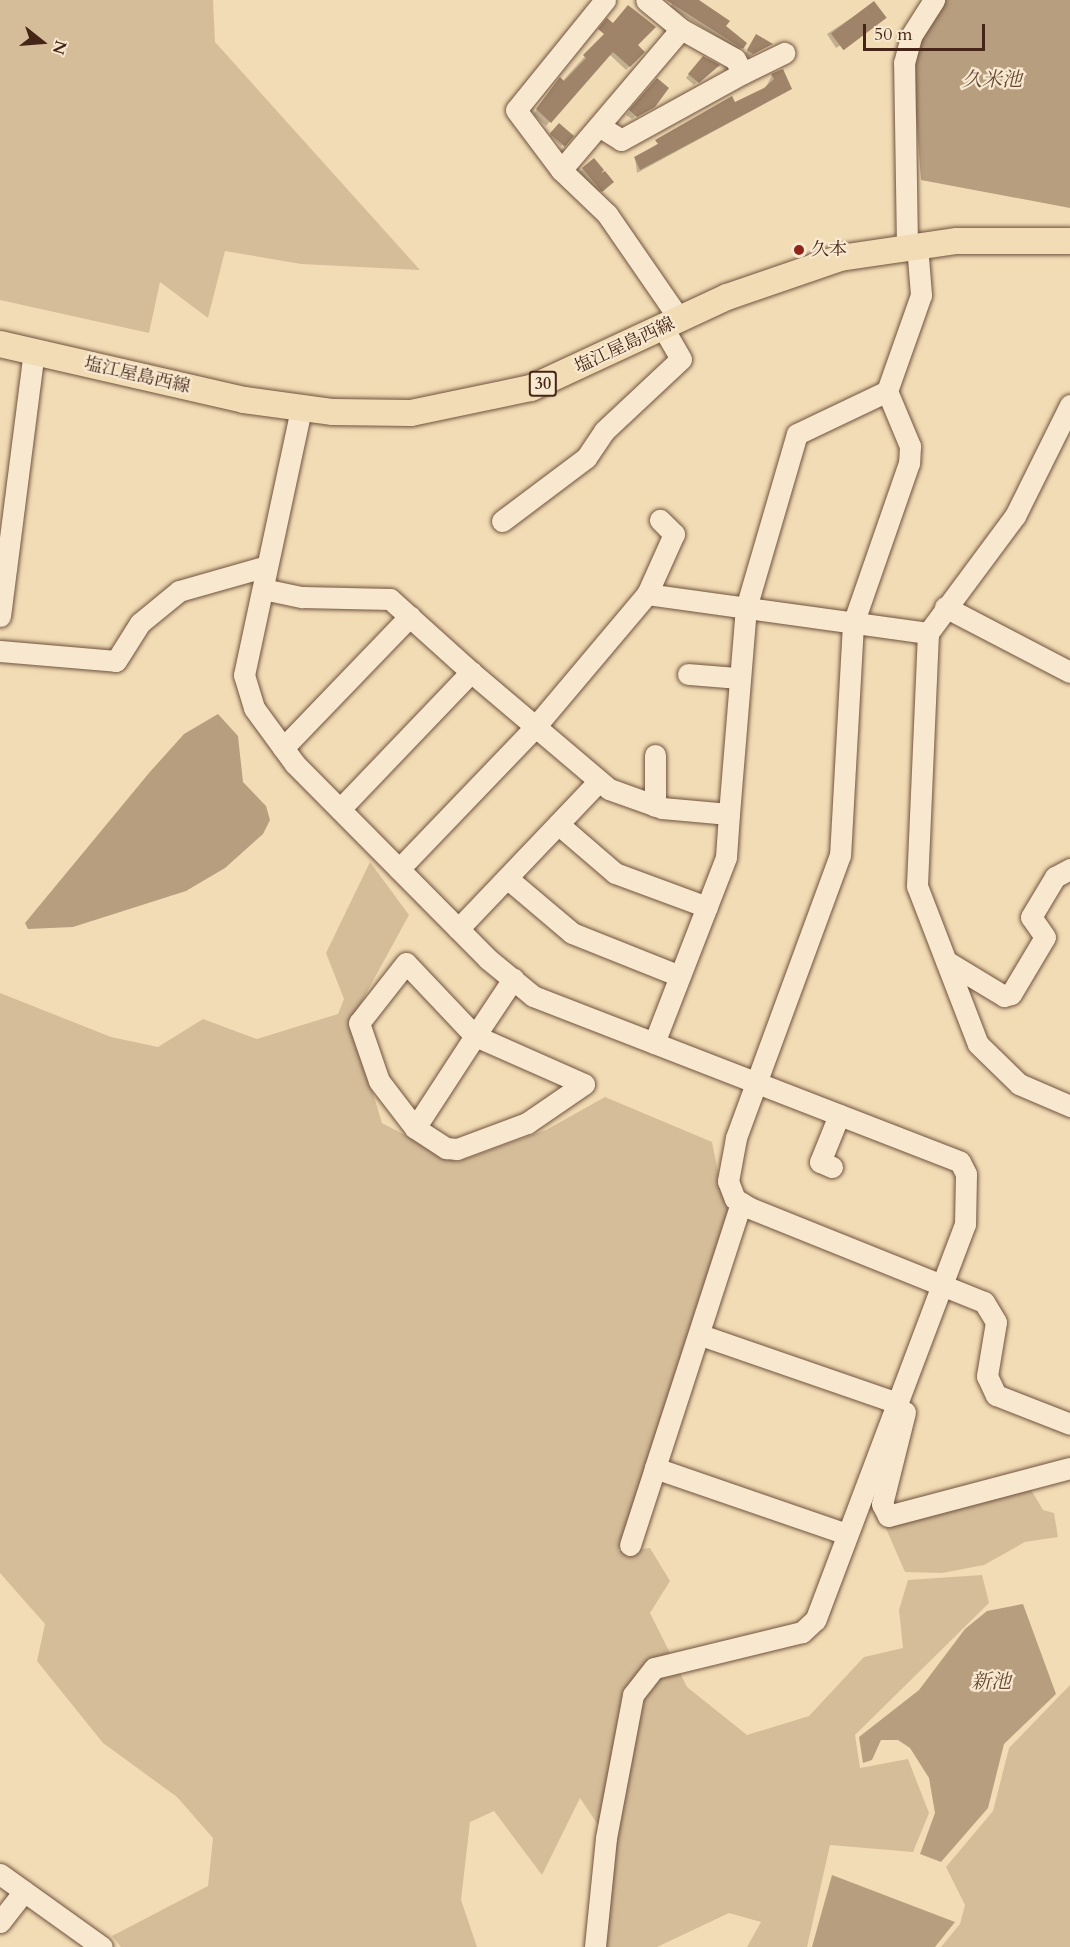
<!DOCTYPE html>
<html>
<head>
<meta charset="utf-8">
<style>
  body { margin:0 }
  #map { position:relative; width:1070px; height:1947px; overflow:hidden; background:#f2dcb5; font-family:Cardo,"Noto Serif JP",serif }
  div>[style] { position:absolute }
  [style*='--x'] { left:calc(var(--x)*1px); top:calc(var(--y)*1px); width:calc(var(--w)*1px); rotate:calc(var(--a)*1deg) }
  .green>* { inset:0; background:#d5bd9a }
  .water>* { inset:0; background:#b79e7f }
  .shadow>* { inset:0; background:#0003; transform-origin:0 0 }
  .building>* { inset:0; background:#9f8469; transform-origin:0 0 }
  .roads { filter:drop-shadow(0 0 2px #70533e) drop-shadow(0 0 2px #70533e) }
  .minor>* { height:21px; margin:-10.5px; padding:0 10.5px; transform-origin:10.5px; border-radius:10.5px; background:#f7e8cf }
  .major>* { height:26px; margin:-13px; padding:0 13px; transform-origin:13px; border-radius:13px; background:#f2dcb5 }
  .dots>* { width:16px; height:16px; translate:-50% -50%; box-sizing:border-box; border:3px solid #f7e8cf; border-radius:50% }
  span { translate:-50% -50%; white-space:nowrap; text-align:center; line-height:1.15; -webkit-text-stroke:4.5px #f7e8cf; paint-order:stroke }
  .shield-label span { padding:2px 4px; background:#f7e8cf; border:2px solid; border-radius:4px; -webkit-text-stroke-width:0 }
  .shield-label { font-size:16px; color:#452517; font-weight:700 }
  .poi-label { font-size:18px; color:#452517 }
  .left { translate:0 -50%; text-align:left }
  .street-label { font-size:18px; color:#452517 }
  .water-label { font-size:20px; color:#674936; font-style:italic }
  .north { position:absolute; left:12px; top:12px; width:60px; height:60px; -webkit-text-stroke:4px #f7e8cf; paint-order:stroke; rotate:107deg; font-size:16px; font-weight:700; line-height:24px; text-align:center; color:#452517 }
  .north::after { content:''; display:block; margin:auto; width:21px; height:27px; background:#452517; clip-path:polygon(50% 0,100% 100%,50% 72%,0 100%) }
  .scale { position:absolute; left:863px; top:24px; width:122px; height:27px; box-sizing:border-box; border:3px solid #452517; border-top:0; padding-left:8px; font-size:18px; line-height:21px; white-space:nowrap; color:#452517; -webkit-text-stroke:4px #f7e8cf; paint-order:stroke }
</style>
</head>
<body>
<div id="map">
  <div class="green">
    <i style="clip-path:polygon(0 0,213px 0,215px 42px,420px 270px,301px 264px,225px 251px,208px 318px,160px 282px,149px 333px,0 300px)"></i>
    <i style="clip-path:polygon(370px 862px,409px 915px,351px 1021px,382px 1123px,457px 1162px,546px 1130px,605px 1097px,712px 1142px,720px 1182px,733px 1207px,618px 1551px,650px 1548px,670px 1581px,650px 1613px,687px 1687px,747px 1735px,809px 1716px,864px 1657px,903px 1648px,899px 1610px,908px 1580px,982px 1575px,989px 1603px,855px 1735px,860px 1768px,908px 1759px,929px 1813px,913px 1852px,830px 1845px,807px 1947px,747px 1947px,761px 1922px,729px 1913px,657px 1947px,606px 1947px,615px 1850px,580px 1798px,542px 1875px,494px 1811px,470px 1822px,461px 1900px,477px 1947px,121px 1947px,112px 1936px,208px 1886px,213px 1838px,177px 1797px,103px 1743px,37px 1661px,45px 1624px,0 1573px,0 993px,111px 1037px,158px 1047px,203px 1019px,257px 1039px,338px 1014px,344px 999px,326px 953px)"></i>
    <i style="clip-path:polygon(1027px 1483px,1043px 1510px,1054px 1513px,1058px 1537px,1025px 1542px,984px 1565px,942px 1573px,905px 1572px,884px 1524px)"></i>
    <i style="clip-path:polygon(1070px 1685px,1070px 1947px,941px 1947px,960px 1924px,965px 1905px,946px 1867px,993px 1811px,1009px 1748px)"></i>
  </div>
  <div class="water">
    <i style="clip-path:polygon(946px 0,1070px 0,1070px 208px,921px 180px,913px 70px,919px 42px)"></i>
    <i style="clip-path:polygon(218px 714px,238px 736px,243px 782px,266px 806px,270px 820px,263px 834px,225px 868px,186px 891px,73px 927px,28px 929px,25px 923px,149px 773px,184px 734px)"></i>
    <i style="clip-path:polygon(1023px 1604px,1056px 1694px,1004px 1744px,988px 1808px,941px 1862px,920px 1854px,935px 1813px,929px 1778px,910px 1748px,898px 1740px,881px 1740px,872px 1760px,863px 1763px,859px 1737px,919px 1690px,965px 1629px,987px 1611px)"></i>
    <i style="clip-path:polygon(832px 1875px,955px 1922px,935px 1947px,812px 1947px)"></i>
  </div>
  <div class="shadow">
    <i style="clip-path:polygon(675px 0,695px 0,745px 43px,739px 50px,670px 7px)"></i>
    <i style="clip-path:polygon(874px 3px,882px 21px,836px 48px,827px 34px)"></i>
    <i style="clip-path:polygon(629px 7px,636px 46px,643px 52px,626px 70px,609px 54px,546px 126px,533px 114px)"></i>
    <i style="clip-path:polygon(756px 36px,771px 44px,749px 57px,745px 54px)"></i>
    <i style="clip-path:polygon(699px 61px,717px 65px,694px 85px,686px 78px)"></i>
    <i style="clip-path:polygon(772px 75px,786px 92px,637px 173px,635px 158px,731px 98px,734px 104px,765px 89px)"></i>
    <i style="clip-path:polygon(654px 83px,667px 88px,632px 119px,626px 115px)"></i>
    <i style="left:559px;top:125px;width:16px;height:14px;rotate:43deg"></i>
    <i style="clip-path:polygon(583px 169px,608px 185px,598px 194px,579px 172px)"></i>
  </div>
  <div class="building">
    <i style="clip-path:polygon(666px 0,699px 0,730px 21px,726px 26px,747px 43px,743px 49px)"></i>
    <i style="left:874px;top:1px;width:21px;height:54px;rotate:53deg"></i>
    <i style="clip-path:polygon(628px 5px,656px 27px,638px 45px,645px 52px,630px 67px,613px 52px,551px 123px,536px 109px,560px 77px,564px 81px,586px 58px,583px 55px,604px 34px,598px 29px,607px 18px,613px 23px)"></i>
    <i style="clip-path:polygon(756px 34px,773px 44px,753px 54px,747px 50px)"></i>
    <i style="clip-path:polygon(703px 56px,720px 65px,699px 83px,688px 74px)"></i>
    <i style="clip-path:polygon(783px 69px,792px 89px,640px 170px,634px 157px,658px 144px,655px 140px,732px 96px,735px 102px,764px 88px,774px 79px,771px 74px)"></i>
    <i style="clip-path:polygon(657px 78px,669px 88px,655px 107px,637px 117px,629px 110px)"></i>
    <i style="left:559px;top:123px;width:20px;height:14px;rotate:41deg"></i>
    <i style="clip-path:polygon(594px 158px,604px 170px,601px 173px,605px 171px,614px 182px,602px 192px,582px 168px)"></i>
  </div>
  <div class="roads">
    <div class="minor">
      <i style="--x:605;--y:0;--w:141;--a:129"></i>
      <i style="--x:516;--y:110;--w:75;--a:53.1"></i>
      <i style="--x:561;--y:170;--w:64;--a:43.7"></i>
      <i style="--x:607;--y:214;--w:129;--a:55.4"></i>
      <i style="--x:743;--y:73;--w:46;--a:-26"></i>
      <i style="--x:599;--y:126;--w:26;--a:32"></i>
      <i style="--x:621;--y:140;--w:139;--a:-28.8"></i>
      <i style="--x:743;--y:73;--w:16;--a:-120"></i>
      <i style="--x:735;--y:59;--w:62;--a:-150.9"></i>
      <i style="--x:561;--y:170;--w:185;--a:-49.6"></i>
      <i style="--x:681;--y:29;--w:45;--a:-140.4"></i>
      <i style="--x:917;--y:245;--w:50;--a:85.4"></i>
      <i style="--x:921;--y:295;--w:102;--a:109.5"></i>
      <i style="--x:887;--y:391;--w:60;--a:67.3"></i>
      <i style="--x:910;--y:446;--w:17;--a:93"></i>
      <i style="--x:909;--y:463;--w:170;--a:109.2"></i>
      <i style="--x:853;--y:624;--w:231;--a:93.2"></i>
      <i style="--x:840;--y:855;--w:302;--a:110.2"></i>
      <i style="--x:736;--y:1138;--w:44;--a:100.5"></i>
      <i style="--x:728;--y:1181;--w:19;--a:69"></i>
      <i style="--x:735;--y:1199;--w:17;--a:31"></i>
      <i style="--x:750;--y:1208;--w:252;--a:21.9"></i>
      <i style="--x:984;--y:1302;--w:23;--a:59"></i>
      <i style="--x:996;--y:1322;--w:55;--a:99.5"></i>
      <i style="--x:987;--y:1376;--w:21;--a:65"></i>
      <i style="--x:996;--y:1395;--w:79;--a:21.4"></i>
      <i style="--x:907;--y:247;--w:184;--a:-90.9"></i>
      <i style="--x:904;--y:63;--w:28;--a:-75"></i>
      <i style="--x:911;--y:36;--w:43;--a:-57.4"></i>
      <i style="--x:301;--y:409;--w:272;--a:102.1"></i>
      <i style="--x:244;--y:675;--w:34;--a:73"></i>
      <i style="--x:254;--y:708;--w:69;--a:53.8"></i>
      <i style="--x:295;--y:764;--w:274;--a:45.3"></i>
      <i style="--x:488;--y:959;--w:58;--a:39.4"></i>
      <i style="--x:533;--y:996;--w:458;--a:21.2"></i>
      <i style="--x:960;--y:1162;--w:13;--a:63"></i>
      <i style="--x:966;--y:1174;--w:50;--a:91.1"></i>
      <i style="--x:965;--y:1224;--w:423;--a:110.7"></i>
      <i style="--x:815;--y:1620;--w:18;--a:137"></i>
      <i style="--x:802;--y:1632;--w:152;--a:166.3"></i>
      <i style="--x:654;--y:1668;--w:34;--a:128"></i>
      <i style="--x:633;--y:1695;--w:146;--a:100.7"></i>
      <i style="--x:606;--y:1838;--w:110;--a:95.8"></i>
      <i style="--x:502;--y:521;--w:105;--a:-36.9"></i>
      <i style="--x:586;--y:458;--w:32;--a:-56"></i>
      <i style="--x:604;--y:431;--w:105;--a:-43.1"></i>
      <i style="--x:681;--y:359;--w:36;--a:-120"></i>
      <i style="--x:263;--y:589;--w:40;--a:12"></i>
      <i style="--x:302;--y:597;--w:88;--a:1.3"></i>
      <i style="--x:390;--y:599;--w:109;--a:42"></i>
      <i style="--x:647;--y:594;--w:66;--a:-65.8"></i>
      <i style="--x:674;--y:534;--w:20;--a:-135"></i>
      <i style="--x:945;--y:607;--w:141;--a:27.5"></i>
      <i style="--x:0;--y:616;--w:266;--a:-82.7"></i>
      <i style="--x:928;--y:633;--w:253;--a:92.5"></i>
      <i style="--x:917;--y:886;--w:169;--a:68.9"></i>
      <i style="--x:978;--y:1044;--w:57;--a:44.3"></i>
      <i style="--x:1019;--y:1084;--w:56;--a:23.3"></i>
      <i style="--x:0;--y:651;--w:116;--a:4.9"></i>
      <i style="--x:116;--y:661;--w:45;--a:-57.7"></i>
      <i style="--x:140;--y:623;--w:50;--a:-39.4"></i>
      <i style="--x:179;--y:591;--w:91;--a:-15.9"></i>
      <i style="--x:688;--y:674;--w:50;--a:4.6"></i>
      <i style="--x:283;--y:748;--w:183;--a:-46.1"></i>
      <i style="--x:655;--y:806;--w:51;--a:-90"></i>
      <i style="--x:340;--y:809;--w:190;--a:-46.3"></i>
      <i style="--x:471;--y:672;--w:181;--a:40.3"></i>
      <i style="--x:609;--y:789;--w:56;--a:19.7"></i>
      <i style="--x:662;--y:808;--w:67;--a:5.1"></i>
      <i style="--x:729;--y:814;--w:207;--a:-85.3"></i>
      <i style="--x:746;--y:608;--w:181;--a:-73.7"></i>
      <i style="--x:797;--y:434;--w:100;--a:-25.5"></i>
      <i style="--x:558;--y:824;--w:75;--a:40.7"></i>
      <i style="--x:615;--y:873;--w:98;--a:20.3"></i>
      <i style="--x:399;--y:869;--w:197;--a:-46.2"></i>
      <i style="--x:535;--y:727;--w:174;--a:-49.9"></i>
      <i style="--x:647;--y:594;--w:284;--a:7.9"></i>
      <i style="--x:928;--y:633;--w:146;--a:-53.4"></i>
      <i style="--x:1015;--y:516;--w:124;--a:-63.6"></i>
      <i style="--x:507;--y:878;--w:85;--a:40.2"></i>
      <i style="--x:572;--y:933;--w:116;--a:21.7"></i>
      <i style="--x:458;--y:929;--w:204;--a:-46.4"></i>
      <i style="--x:946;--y:961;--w:68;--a:31.1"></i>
      <i style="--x:1004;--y:996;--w:7;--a:-16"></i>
      <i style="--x:1011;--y:994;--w:66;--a:-59.2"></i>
      <i style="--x:1045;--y:937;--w:24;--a:-125"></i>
      <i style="--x:1031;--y:917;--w:47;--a:-59"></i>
      <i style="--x:1055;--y:877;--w:17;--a:-28"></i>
      <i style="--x:654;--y:1043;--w:199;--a:-68.8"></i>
      <i style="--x:726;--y:857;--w:43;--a:-86"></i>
      <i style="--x:415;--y:1128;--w:37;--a:33"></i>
      <i style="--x:446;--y:1148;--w:11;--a:5"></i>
      <i style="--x:457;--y:1149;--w:75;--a:-20.4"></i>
      <i style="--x:527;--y:1123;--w:69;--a:-34.4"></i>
      <i style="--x:584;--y:1084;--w:119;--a:-156.2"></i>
      <i style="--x:475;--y:1036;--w:100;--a:-133.4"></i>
      <i style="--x:406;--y:963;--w:76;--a:128.1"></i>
      <i style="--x:359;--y:1023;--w:61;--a:71"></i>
      <i style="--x:379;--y:1081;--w:59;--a:52.5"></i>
      <i style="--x:415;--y:1128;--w:110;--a:-56.9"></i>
      <i style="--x:475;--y:1036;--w:69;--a:-56.3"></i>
      <i style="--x:832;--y:1167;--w:13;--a:-157"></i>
      <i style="--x:820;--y:1162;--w:51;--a:-68"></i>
      <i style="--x:741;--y:1203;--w:279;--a:108"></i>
      <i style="--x:655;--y:1468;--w:203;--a:19"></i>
      <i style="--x:701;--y:1335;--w:207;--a:19.1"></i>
      <i style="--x:905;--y:1412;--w:95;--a:104"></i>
      <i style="--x:882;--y:1504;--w:13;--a:63"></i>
      <i style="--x:888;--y:1516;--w:188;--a:-14.8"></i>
      <i style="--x:630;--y:1545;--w:81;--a:-72"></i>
      <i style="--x:0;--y:1874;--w:125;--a:35.6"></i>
      <i style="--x:0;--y:1922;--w:39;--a:-52"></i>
    </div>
    <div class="major">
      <i style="--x:0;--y:344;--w:250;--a:12.9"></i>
      <i style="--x:244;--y:400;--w:90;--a:7.7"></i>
      <i style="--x:333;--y:412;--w:78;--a:0.7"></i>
      <i style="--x:411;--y:413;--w:123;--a:-11.8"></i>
      <i style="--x:531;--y:388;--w:216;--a:-24.9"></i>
      <i style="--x:727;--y:297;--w:120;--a:-19"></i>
      <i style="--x:840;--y:258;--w:118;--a:-8.3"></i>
      <i style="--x:957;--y:241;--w:113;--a:0"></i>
    </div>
  </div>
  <div class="dots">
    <i style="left:799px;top:250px;background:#8f2418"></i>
  </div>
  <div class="shield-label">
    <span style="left:543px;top:384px">30</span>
  </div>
  <div class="poi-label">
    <span class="left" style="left:811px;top:250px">久本</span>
  </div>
  <div class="street-label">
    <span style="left:625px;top:346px;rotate:-25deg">塩江屋島西線</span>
    <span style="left:137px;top:376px;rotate:13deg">塩江屋島西線</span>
  </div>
  <div class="water-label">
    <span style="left:992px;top:79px">久米池</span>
    <span style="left:991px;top:1681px">新池</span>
  </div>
  <div class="north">N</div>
  <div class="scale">50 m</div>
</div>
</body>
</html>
